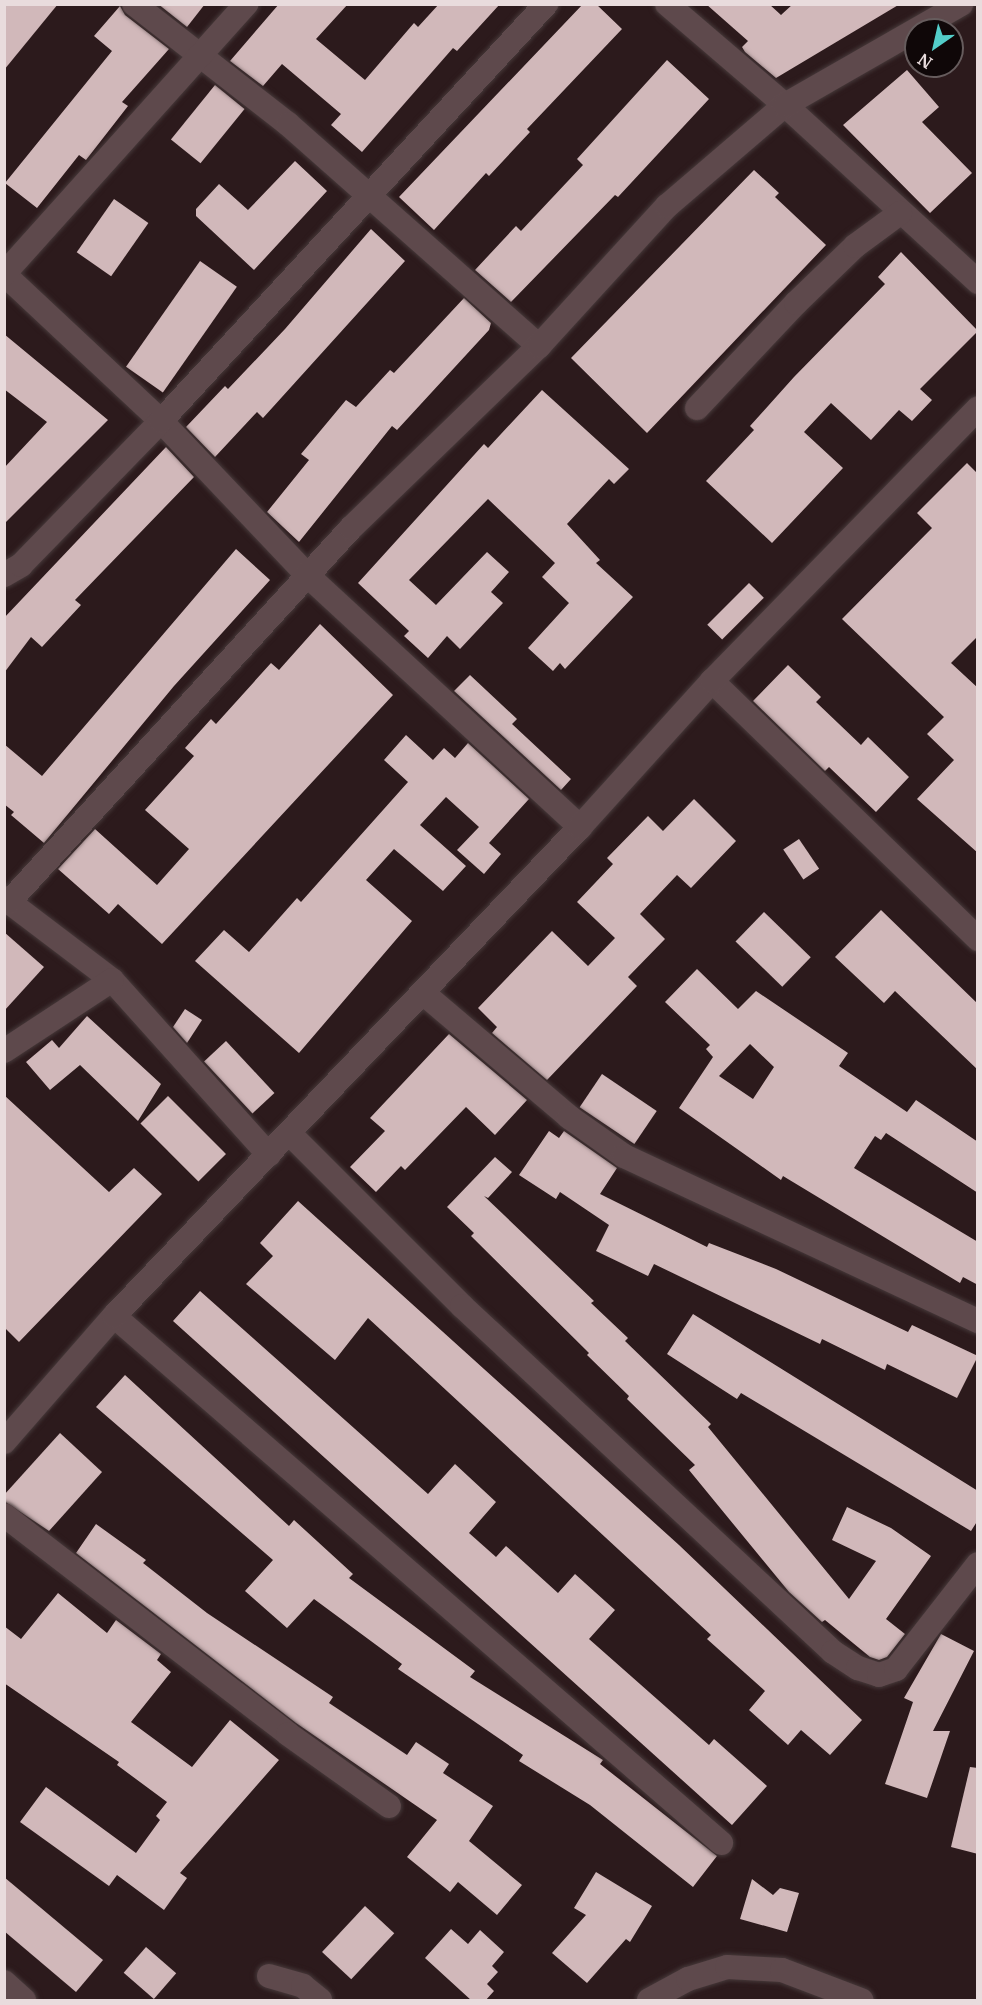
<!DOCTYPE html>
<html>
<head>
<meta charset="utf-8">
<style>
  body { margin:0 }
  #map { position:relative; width:982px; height:2005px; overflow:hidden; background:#2c1a1c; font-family:Merriweather,serif }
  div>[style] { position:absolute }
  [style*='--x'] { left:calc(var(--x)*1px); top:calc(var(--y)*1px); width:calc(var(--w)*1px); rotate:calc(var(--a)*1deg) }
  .building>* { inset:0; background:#d1b8ba; transform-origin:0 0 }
  .roads { filter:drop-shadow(0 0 2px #46393a) drop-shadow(0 0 2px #46393a) }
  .minor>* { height:24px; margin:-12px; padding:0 12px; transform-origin:12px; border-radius:12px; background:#5e494c }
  span { translate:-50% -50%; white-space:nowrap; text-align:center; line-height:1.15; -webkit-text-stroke:6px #0f0708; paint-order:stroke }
  .frame { position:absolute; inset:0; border:6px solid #e9dcdd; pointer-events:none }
  .north { position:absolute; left:904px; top:18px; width:60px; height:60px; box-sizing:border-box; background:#0f0708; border:2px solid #665c5d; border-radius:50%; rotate:214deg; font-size:16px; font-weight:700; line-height:24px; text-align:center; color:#e9dcdd }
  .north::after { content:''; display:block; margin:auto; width:21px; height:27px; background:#53cdc9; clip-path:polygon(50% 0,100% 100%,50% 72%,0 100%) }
</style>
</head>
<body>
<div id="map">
  <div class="building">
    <i style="clip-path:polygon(5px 4px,58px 4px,4px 70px,4px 33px)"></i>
    <i style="clip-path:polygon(158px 4px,205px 4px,187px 27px)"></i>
    <i style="clip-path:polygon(279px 4px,348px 4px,316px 39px,365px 80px,414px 23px,418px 27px,439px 4px,500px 4px,457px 51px,453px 48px,362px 152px,331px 125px,341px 114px,282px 64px,263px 86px,230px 61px)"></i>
    <i style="clip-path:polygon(583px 4px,596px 4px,622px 29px,527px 129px,530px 132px,489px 176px,486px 173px,434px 230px,399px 197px)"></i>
    <i style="clip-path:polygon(706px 4px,769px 4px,781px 15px,793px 4px,900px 4px,776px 78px,745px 52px,742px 47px,748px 41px)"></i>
    <i style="clip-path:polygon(120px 6px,125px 15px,169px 49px,122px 102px,128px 106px,86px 160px,79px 155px,37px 208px,5px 183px,112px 51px,94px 36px)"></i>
    <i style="clip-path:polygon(667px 60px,709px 99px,618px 197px,615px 195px,511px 302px,475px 270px,516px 226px,521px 231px,583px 165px,577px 159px)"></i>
    <i style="clip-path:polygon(907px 70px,939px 107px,922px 122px,972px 173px,930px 213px,843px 125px)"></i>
    <i style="left:215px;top:85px;width:38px;height:70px;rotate:39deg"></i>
    <i style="clip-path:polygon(295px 161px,327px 191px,254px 270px,196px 216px,196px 209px,219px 184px,248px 210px)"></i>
    <i style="clip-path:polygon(754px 170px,779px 193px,775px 197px,826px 245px,647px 433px,571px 358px)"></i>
    <i style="left:114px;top:199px;width:42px;height:65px;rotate:35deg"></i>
    <i style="clip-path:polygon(371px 229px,405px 261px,263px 418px,257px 412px,215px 457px,186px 427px,225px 386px,228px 389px,285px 329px)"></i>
    <i style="clip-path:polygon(901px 252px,978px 331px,920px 389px,932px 400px,912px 421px,899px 410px,871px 440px,831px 403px,804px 432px,843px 468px,772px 543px,706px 481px,754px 430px,750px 426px,794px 377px,885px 284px,878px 277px)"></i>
    <i style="left:200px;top:261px;width:45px;height:129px;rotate:35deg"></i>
    <i style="clip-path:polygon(464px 298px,491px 323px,489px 330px,397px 430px,392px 426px,299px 542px,267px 512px,309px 460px,301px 454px,346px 400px,356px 407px,390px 370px,394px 373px)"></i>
    <i style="clip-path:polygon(4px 334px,108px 420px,4px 524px,4px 468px,47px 422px,4px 389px)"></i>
    <i style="clip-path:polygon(542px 390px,629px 469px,614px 484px,609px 479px,567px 524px,600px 560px,596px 563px,633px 597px,565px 669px,560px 663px,553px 671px,528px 648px,569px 603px,542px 577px,555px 563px,488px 499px,409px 580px,436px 605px,487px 552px,509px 572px,491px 592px,503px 603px,460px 649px,447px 636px,428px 658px,404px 636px,409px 631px,358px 583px,484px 444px,488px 448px)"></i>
    <i style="clip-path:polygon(166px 447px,194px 477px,75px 600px,81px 605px,42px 647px,31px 637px,4px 673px,4px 618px)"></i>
    <i style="clip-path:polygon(967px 463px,978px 474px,978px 636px,951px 663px,978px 688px,978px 853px,917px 799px,954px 760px,927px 734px,944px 717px,842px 619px,932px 528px,917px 513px)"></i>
    <i style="clip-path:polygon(236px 549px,270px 580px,174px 686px,44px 843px,11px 815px,14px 812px,4px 804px,4px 744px,42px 776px)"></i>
    <i style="left:749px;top:583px;width:21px;height:59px;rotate:45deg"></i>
    <i style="clip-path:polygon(320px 624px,393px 695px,162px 944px,118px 904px,109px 914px,58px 869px,95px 829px,157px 885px,189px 849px,145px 810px,194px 756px,185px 748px,211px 719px,216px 724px,271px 663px,279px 670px)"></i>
    <i style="clip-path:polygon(788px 665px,821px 697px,816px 702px,861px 745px,868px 737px,909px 777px,876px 812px,829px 767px,825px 771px,753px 701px)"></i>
    <i style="clip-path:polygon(470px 675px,517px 719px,512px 724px,571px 779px,561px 790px,454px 691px)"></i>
    <i style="clip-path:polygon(406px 735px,433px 760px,444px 748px,455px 758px,468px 743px,529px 799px,489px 843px,501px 854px,484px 874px,457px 850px,479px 827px,446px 797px,420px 825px,466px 866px,443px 891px,394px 849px,366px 880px,412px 921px,299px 1053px,195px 961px,224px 930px,249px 952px,297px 898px,301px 902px,408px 782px,384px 760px)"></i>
    <i style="clip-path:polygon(694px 799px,736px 841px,691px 888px,677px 875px,640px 914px,665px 939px,628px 977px,637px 986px,547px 1080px,492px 1033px,497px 1027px,478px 1008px,552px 931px,588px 966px,615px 938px,577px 902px,613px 864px,607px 858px,648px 816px,663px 831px)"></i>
    <i style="left:799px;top:839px;width:36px;height:19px;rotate:56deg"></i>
    <i style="clip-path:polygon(881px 910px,978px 1004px,978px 1070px,895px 991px,884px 1003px,835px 957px)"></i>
    <i style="left:764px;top:912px;width:65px;height:41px;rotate:44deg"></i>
    <i style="clip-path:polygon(4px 932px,44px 967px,4px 1011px)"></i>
    <i style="clip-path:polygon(evenodd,697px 969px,738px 1009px,756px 991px,848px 1053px,839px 1066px,907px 1112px,916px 1100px,978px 1142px,978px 1193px,886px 1133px,881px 1140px,875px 1136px,854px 1168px,978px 1242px,978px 1285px,963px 1277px,960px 1283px,783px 1176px,781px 1180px,679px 1108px,713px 1057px,706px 1049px,710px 1045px,665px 1002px,697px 969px,750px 1044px,774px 1067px,753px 1099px,719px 1076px,750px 1044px)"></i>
    <i style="clip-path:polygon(185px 1009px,202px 1020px,187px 1043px,173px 1027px)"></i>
    <i style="clip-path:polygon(87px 1016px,161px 1084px,138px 1121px,80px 1065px,50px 1090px,26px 1062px,52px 1040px,59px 1048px)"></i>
    <i style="clip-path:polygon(449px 1034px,527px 1100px,495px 1135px,466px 1107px,405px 1170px,401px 1166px,376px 1192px,350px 1167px,385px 1131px,370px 1118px)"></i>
    <i style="left:226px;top:1041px;width:71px;height:30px;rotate:47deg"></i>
    <i style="left:602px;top:1074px;width:66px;height:40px;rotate:34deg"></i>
    <i style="clip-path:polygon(4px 1095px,109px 1192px,134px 1168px,162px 1194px,19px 1342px,4px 1327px)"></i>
    <i style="left:168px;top:1096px;width:82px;height:39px;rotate:45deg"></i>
    <i style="clip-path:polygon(549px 1131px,559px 1138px,564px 1131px,617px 1168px,600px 1194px,707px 1247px,709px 1243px,776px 1269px,908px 1332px,912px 1325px,978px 1356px,957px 1398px,887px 1364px,885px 1370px,822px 1339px,820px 1344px,654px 1264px,648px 1276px,596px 1251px,609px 1225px,560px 1192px,556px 1199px,519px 1175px)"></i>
    <i style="clip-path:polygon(495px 1157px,512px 1172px,488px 1198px,484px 1196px,594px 1301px,591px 1303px,628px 1338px,625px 1341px,711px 1424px,708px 1427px,849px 1599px,876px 1561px,832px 1540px,847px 1507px,891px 1528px,931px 1556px,886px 1619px,905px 1634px,887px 1657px,879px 1660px,870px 1657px,825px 1620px,822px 1622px,789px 1592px,689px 1470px,695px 1465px,627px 1399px,629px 1396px,587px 1355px,589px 1353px,471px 1236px,474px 1233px,447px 1207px)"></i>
    <i style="clip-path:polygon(298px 1201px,679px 1545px,862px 1720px,830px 1755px,801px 1730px,788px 1745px,749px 1710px,765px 1691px,707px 1639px,711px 1635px,368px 1318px,335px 1360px,246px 1284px,273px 1256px,260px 1243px)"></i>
    <i style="clip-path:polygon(200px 1291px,428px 1494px,455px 1464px,496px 1502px,469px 1533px,496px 1557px,506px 1546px,558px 1593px,575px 1574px,615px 1610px,589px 1639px,709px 1745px,714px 1739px,767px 1786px,732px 1825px,173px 1321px)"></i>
    <i style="clip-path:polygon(693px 1314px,978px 1491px,978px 1520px,971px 1531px,741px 1393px,737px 1399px,667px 1354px)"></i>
    <i style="clip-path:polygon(125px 1375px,289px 1526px,294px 1520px,353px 1574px,349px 1578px,475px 1671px,470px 1677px,603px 1760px,600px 1764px,717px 1856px,693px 1887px,590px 1805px,519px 1761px,523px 1755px,398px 1669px,402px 1664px,314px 1599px,287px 1628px,245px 1591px,273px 1560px,96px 1407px)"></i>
    <i style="clip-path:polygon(60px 1433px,102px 1472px,49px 1531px,4px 1501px,4px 1495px)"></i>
    <i style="clip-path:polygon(96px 1524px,146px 1560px,143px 1563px,207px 1613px,333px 1697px,329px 1703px,407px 1755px,416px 1742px,449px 1764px,443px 1773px,493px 1806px,469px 1841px,522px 1885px,497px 1915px,458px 1882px,450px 1892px,407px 1857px,437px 1820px,296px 1723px,76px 1553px)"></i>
    <i style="clip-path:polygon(58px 1593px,107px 1633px,116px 1620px,161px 1654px,157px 1660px,171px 1672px,131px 1722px,192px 1767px,230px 1720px,279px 1760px,180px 1873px,187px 1878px,164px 1910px,117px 1875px,109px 1886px,20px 1822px,46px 1787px,136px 1853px,160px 1820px,156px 1816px,167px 1802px,117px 1765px,119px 1762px,4px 1683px,4px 1626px,21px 1639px)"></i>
    <i style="clip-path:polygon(941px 1634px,974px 1651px,933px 1731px,950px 1731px,927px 1798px,885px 1784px,913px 1702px,904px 1698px)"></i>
    <i style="clip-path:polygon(970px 1767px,978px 1768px,978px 1854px,951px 1847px)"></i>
    <i style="clip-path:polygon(596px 1872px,652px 1906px,630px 1942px,626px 1939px,587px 1983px,552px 1953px,586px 1915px,574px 1908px)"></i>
    <i style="clip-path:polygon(4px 1877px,103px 1960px,76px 1992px,4px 1931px)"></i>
    <i style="clip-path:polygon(752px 1879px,773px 1895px,780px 1888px,799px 1893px,787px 1932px,740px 1919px)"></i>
    <i style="left:365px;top:1906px;width:40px;height:63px;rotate:43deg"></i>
    <i style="clip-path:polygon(451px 1929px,468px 1944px,480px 1930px,504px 1952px,492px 1966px,498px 1972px,487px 1984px,494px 1991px,485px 2001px,472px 2001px,425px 1958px)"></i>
    <i style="left:146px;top:1947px;width:40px;height:34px;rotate:41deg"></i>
  </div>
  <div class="roads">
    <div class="minor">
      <i style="--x:134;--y:4;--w:195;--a:37.9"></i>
      <i style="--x:288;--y:124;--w:335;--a:41.5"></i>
      <i style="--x:667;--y:4;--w:155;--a:40.6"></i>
      <i style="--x:785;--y:105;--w:262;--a:42.5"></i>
      <i style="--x:4;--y:274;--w:215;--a:43.1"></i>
      <i style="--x:161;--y:421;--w:212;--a:46.5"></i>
      <i style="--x:307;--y:575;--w:372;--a:42.7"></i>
      <i style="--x:4;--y:274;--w:363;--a:-48.1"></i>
      <i style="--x:697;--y:408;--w:144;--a:-46.7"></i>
      <i style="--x:796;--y:303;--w:82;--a:-44"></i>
      <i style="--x:855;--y:246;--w:56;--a:-36.3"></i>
      <i style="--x:4;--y:575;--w:20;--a:-30"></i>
      <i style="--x:21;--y:565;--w:201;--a:-45.8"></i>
      <i style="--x:161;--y:421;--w:568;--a:-47.28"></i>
      <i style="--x:712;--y:681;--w:371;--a:44.1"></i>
      <i style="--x:4;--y:898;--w:136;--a:37.2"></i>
      <i style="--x:112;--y:980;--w:235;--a:48.1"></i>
      <i style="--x:9;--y:902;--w:507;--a:-47.56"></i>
      <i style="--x:351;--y:528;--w:262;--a:-44.1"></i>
      <i style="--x:539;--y:346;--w:190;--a:-47.6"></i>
      <i style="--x:667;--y:206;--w:155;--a:-40.6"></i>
      <i style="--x:785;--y:105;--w:203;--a:-29.8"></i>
      <i style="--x:423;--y:993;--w:192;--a:40.3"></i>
      <i style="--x:569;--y:1117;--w:67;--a:35.3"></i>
      <i style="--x:624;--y:1156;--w:391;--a:25"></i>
      <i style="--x:4;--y:1051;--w:129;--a:-33.3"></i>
      <i style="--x:290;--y:1134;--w:243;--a:45"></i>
      <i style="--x:462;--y:1306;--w:507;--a:43"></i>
      <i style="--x:833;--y:1652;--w:30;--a:33"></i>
      <i style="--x:858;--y:1668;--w:22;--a:18"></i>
      <i style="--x:879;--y:1675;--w:18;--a:-19"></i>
      <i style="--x:896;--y:1669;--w:133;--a:-52"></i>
      <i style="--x:114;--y:1316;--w:804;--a:40.96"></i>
      <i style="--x:4;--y:1442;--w:167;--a:-48.9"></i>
      <i style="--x:114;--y:1316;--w:675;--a:-46.38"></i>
      <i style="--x:580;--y:827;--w:197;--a:-47.9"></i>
      <i style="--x:712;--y:681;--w:381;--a:-45.7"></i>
      <i style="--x:4;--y:1515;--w:359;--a:37.6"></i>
      <i style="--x:288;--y:1734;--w:124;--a:35.5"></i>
      <i style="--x:269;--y:1976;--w:35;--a:16"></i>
      <i style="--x:303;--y:1986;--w:22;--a:39"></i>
      <i style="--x:4;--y:1982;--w:27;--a:42"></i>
      <i style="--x:649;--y:2000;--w:44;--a:-28.3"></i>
      <i style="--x:688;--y:1979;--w:41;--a:-17.1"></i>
      <i style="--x:727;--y:1967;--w:55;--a:3.1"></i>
      <i style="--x:782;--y:1970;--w:85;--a:20.8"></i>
    </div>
  </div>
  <div class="frame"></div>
  <div class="north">N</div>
</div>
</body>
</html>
